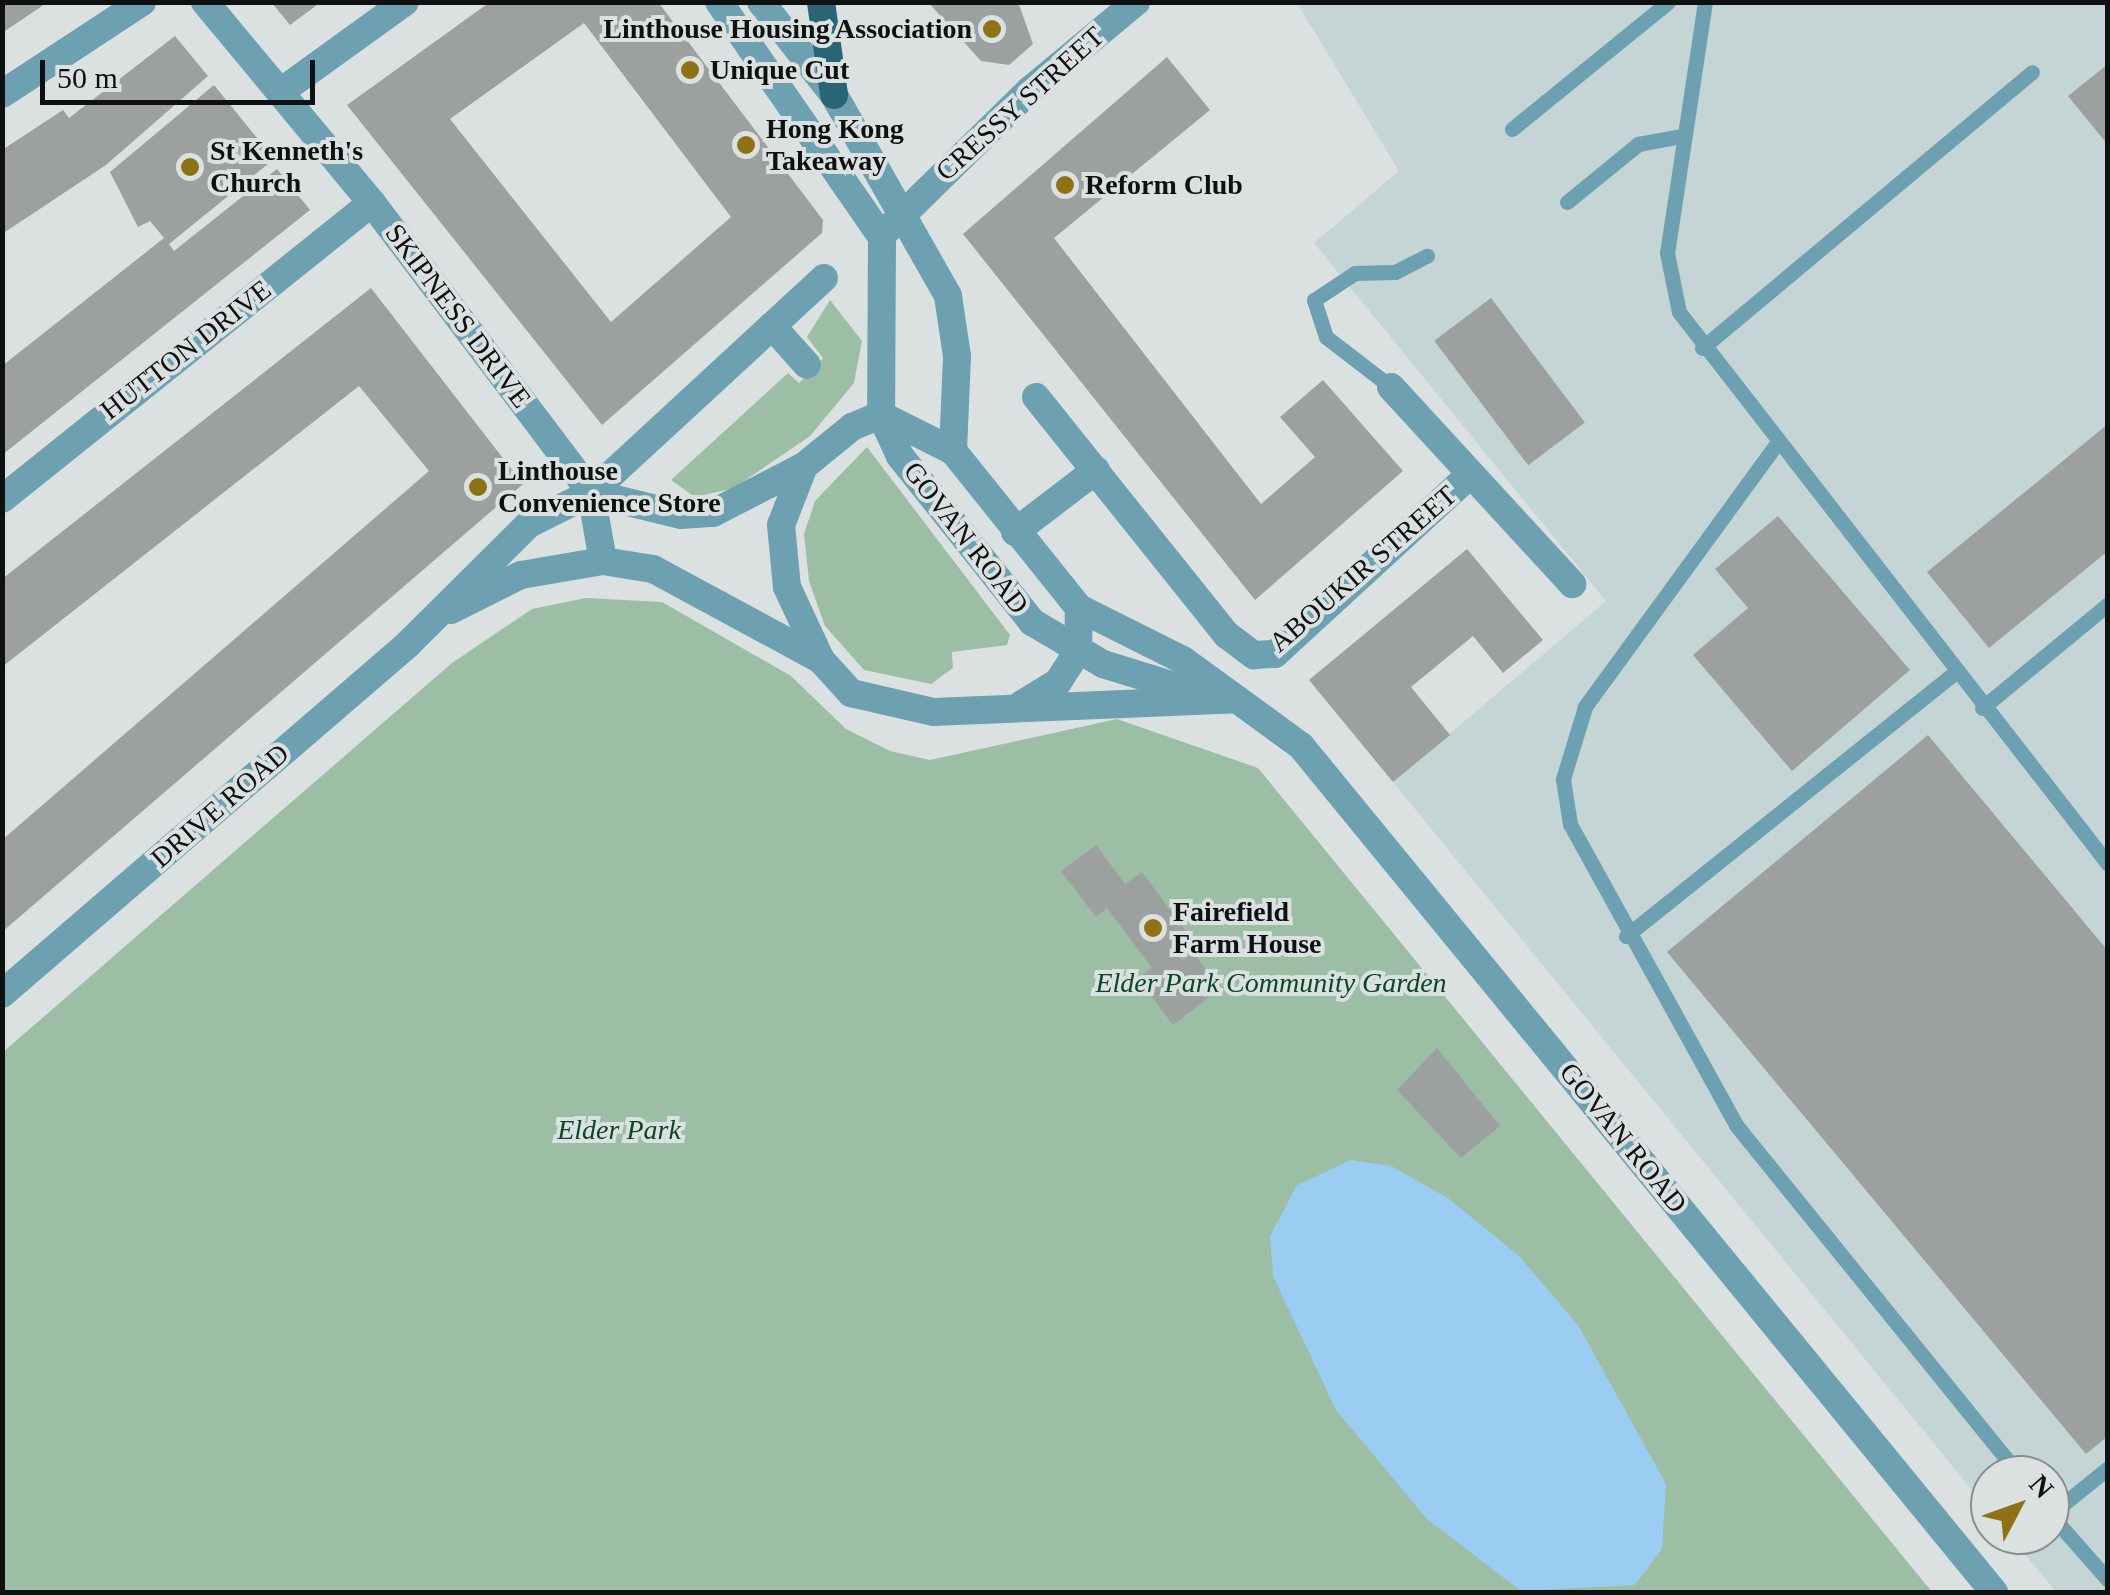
<!DOCTYPE html>
<html>
<head>
<meta charset="utf-8">
<style>
  body { margin:0 }
  #map { position:relative; width:2110px; height:1595px; overflow:hidden; background:#dbe1e1; font-family:"Times New Roman",serif }
  div>[style] { position:absolute }
  [style*='--x'] { left:calc(var(--x)*1px); top:calc(var(--y)*1px); width:calc(var(--w)*1px); rotate:calc(var(--a)*1deg) }
  .built>* { inset:0; background:#c5d4d4 }
  .green>* { inset:0; background:#9bbea5 }
  .water>* { inset:0; background:#9bccf1 }
  .building>* { inset:0; background:#9ca19f; transform-origin:0 0 }
  .service>* { height:15px; margin:-7.5px; padding:0 7.5px; transform-origin:7.5px; border-radius:7.5px; background:#6da1b1 }
  .minor>* { height:28px; margin:-14px; padding:0 14px; transform-origin:14px; border-radius:14px; background:#6da1b1 }
  .tertiary>* { height:28px; margin:-14px; padding:0 14px; transform-origin:14px; border-radius:14px; background:#6da1b1 }
  .primary>* { height:28px; margin:-14px; padding:0 14px; transform-origin:14px; border-radius:14px; background:#286677 }
  .dots>* { width:28px; height:28px; translate:-50% -50%; box-sizing:border-box; border:5px solid #dbe1e1; border-radius:50% }
  span { translate:-50% -50%; white-space:nowrap; text-align:center; line-height:1.15; -webkit-text-stroke:8px #dbe1e1; paint-order:stroke }
  .poi-label { font-size:28px; color:#0f1111; font-weight:700 }
  .right { translate:-100% -50%; text-align:right }
  .left { translate:0 -50%; text-align:left }
  .street-label { font-size:28px; color:#0f1111 }
  .park-label { font-size:28px; color:#0a4726; font-style:italic }
  .frame { position:absolute; inset:0; border:5px solid #0f1111; pointer-events:none }
  .north { position:absolute; left:1970px; top:1455px; width:100px; height:100px; box-sizing:border-box; background:#dbe1e1; border:2px solid #898e8e; border-radius:50%; rotate:49deg; font-size:28px; font-weight:700; line-height:40px; text-align:center; color:#0f1111 }
  .north::after { content:''; display:block; margin:auto; width:35px; height:45px; background:#8f7116; clip-path:polygon(50% 0,100% 100%,50% 72%,0 100%) }
  .scale { position:absolute; left:40px; top:60px; width:275px; height:45px; box-sizing:border-box; border:5px solid #0f1111; border-top:0; padding-left:12px; font-size:30px; line-height:35px; white-space:nowrap; color:#0f1111; -webkit-text-stroke:8px #dbe1e1; paint-order:stroke }
</style>
</head>
<body>
<div id="map">
  <div class="built">
    <i style="clip-path:polygon(1297px 3px,2107px 3px,2107px 1592px,2056px 1592px,2009px 1535px,2050px 1535px,2050px 1475px,1990px 1475px,1990px 1512px,1393px 782px,1606px 601px,1314px 243px,1399px 171px)"></i>
  </div>
  <div class="green">
    <i style="clip-path:polygon(830px 300px,862px 341px,854px 383px,810px 436px,734px 488px,695px 497px,671px 480px,788px 373px,799px 383px,823px 358px,807px 337px)"></i>
    <i style="clip-path:polygon(867px 447px,1010px 635px,1007px 645px,952px 652px,953px 668px,931px 684px,864px 670px,825px 626px,809px 581px,804px 534px,815px 501px)"></i>
    <i style="clip-path:polygon(586px 598px,662px 602px,791px 676px,846px 729px,890px 751px,930px 760px,1117px 719px,1258px 768px,1932px 1592px,3px 1592px,2px 1053px,452px 663px,532px 609px)"></i>
  </div>
  <div class="water">
    <i style="clip-path:polygon(1351px 1160px,1391px 1166px,1448px 1198px,1519px 1256px,1578px 1325px,1666px 1484px,1662px 1549px,1635px 1585px,1521px 1591px,1427px 1519px,1336px 1410px,1273px 1276px,1270px 1236px,1297px 1185px)"></i>
  </div>
  <div class="building">
    <i style="clip-path:polygon(2px 2px,48px 2px,2px 33px)"></i>
    <i style="clip-path:polygon(271px 2px,321px 2px,290px 25px)"></i>
    <i style="clip-path:polygon(evenodd,490px 2px,658px 2px,823px 220px,822px 233px,602px 425px,347px 105px,490px 2px,584px 23px,731px 217px,611px 322px,450px 119px,584px 23px)"></i>
    <i style="clip-path:polygon(928px 2px,1018px 2px,1033px 44px,1009px 65px,981px 61px)"></i>
    <i style="clip-path:polygon(175px 36px,208px 76px,106px 165px,2px 234px,2px 150px,63px 110px,69px 118px)"></i>
    <i style="clip-path:polygon(1167px 57px,1210px 110px,1054px 238px,1261px 504px,1315px 457px,1280px 417px,1323px 380px,1403px 471px,1255px 600px,963px 234px)"></i>
    <i style="clip-path:polygon(2108px 64px,2108px 145px,2068px 96px)"></i>
    <i style="clip-path:polygon(214px 85px,274px 159px,169px 244px,174px 251px,277px 169px,310px 210px,2px 455px,2px 366px,164px 238px,150px 221px,138px 227px,110px 172px)"></i>
    <i style="clip-path:polygon(371px 288px,523px 484px,2px 932px,2px 840px,429px 471px,359px 386px,2px 667px,2px 579px)"></i>
    <i style="left:1491px;top:298px;width:156px;height:71px;rotate:53deg"></i>
    <i style="clip-path:polygon(2108px 424px,2108px 551px,1989px 648px,1927px 572px)"></i>
    <i style="clip-path:polygon(1778px 516px,1910px 670px,1792px 771px,1693px 655px,1748px 608px,1715px 569px)"></i>
    <i style="clip-path:polygon(1467px 549px,1543px 640px,1503px 673px,1473px 636px,1411px 687px,1450px 735px,1393px 782px,1309px 680px)"></i>
    <i style="clip-path:polygon(1928px 735px,2108px 951px,2108px 1436px,2086px 1454px,1667px 952px)"></i>
    <i style="clip-path:polygon(1096px 845px,1125px 884px,1142px 872px,1192px 939px,1176px 952px,1182px 960px,1193px 952px,1209px 974px,1197px 983px,1208px 998px,1173px 1025px,1138px 978px,1152px 968px,1107px 908px,1096px 917px,1061px 871px)"></i>
    <i style="clip-path:polygon(1437px 1048px,1500px 1126px,1461px 1158px,1397px 1090px)"></i>
  </div>
  <div class="service">
    <i style="--x:1705;--y:2;--w:254;--a:98.6"></i>
    <i style="--x:1667;--y:253;--w:60;--a:78.5"></i>
    <i style="--x:1679;--y:312;--w:699;--a:52.15"></i>
    <i style="--x:1512;--y:129;--w:201;--a:-39.1"></i>
    <i style="--x:1567;--y:202;--w:92;--a:-39.2"></i>
    <i style="--x:1638;--y:144;--w:45;--a:-10.3"></i>
    <i style="--x:1702;--y:348;--w:430;--a:-39.9"></i>
    <i style="--x:1391;--y:387;--w:82;--a:-142.4"></i>
    <i style="--x:1326;--y:337;--w:39;--a:-108"></i>
    <i style="--x:1314;--y:300;--w:49;--a:-33.4"></i>
    <i style="--x:1355;--y:273;--w:40;--a:-1.4"></i>
    <i style="--x:1395;--y:272;--w:36;--a:-27"></i>
    <i style="--x:1775;--y:446;--w:323;--a:126.1"></i>
    <i style="--x:1585;--y:707;--w:75;--a:107"></i>
    <i style="--x:1563;--y:779;--w:46;--a:81.2"></i>
    <i style="--x:1570;--y:824;--w:344;--a:61.1"></i>
    <i style="--x:1736;--y:1125;--w:450;--a:51"></i>
    <i style="--x:1982;--y:708;--w:163;--a:-39.5"></i>
    <i style="--x:1626;--y:936;--w:419;--a:-38.7"></i>
    <i style="--x:2050;--y:1514;--w:88;--a:48.7"></i>
    <i style="--x:2051;--y:1514;--w:73;--a:-38.9"></i>
  </div>
  <div class="minor">
    <i style="--x:205;--y:2;--w:261;--a:50.3"></i>
    <i style="--x:372;--y:203;--w:363;--a:52.9"></i>
    <i style="--x:591;--y:493;--w:69;--a:80"></i>
    <i style="--x:283;--y:90;--w:150;--a:-35.8"></i>
    <i style="--x:2;--y:94;--w:168;--a:-33.3"></i>
    <i style="--x:887;--y:230;--w:200;--a:-44.4"></i>
    <i style="--x:1030;--y:90;--w:138;--a:-39.7"></i>
    <i style="--x:772;--y:326;--w:52;--a:48.1"></i>
    <i style="--x:1391;--y:387;--w:268;--a:47.4"></i>
    <i style="--x:1036;--y:397;--w:305;--a:51.3"></i>
    <i style="--x:1227;--y:635;--w:34;--a:37"></i>
    <i style="--x:1254;--y:655;--w:21;--a:-3"></i>
    <i style="--x:1275;--y:654;--w:265;--a:-42.6"></i>
    <i style="--x:591;--y:493;--w:317;--a:-42.7"></i>
    <i style="--x:2;--y:499;--w:474;--a:-38.7"></i>
    <i style="--x:1015;--y:532;--w:102;--a:-37.4"></i>
  </div>
  <div class="tertiary">
    <i style="--x:719;--y:2;--w:286;--a:55.3"></i>
    <i style="--x:882;--y:237;--w:178;--a:90.3"></i>
    <i style="--x:881;--y:415;--w:45;--a:65.1"></i>
    <i style="--x:900;--y:456;--w:212;--a:51.5"></i>
    <i style="--x:1032;--y:622;--w:82;--a:30.6"></i>
    <i style="--x:1103;--y:664;--w:92;--a:17.1"></i>
    <i style="--x:761;--y:2;--w:118;--a:51.9"></i>
    <i style="--x:834;--y:95;--w:231;--a:60.4"></i>
    <i style="--x:948;--y:296;--w:61;--a:81.5"></i>
    <i style="--x:957;--y:356;--w:95;--a:92.4"></i>
    <i style="--x:1079;--y:608;--w:116;--a:26.6"></i>
    <i style="--x:1183;--y:660;--w:146;--a:36.1"></i>
    <i style="--x:1301;--y:746;--w:1094;--a:50.68"></i>
    <i style="--x:451;--y:610;--w:78;--a:-26.6"></i>
    <i style="--x:521;--y:575;--w:83;--a:-9.7"></i>
    <i style="--x:603;--y:561;--w:51;--a:9.1"></i>
    <i style="--x:653;--y:569;--w:191;--a:28.4"></i>
    <i style="--x:1022;--y:704;--w:42;--a:-31.4"></i>
    <i style="--x:1058;--y:682;--w:37;--a:-57"></i>
    <i style="--x:1078;--y:651;--w:43;--a:-88.7"></i>
    <i style="--x:1079;--y:608;--w:201;--a:-128.7"></i>
    <i style="--x:953;--y:451;--w:80;--a:-153.4"></i>
    <i style="--x:881;--y:415;--w:31;--a:158"></i>
    <i style="--x:852;--y:427;--w:62;--a:140.9"></i>
    <i style="--x:804;--y:466;--w:63;--a:111.3"></i>
    <i style="--x:781;--y:525;--w:62;--a:84.5"></i>
    <i style="--x:787;--y:587;--w:81;--a:65"></i>
    <i style="--x:821;--y:660;--w:45;--a:47.7"></i>
    <i style="--x:851;--y:693;--w:84;--a:13"></i>
    <i style="--x:933;--y:712;--w:304;--a:-2.4"></i>
    <i style="--x:2;--y:994;--w:535;--a:-40.75"></i>
    <i style="--x:407;--y:645;--w:172;--a:-44.8"></i>
    <i style="--x:529;--y:524;--w:69;--a:-26.6"></i>
    <i style="--x:591;--y:493;--w:93;--a:13.7"></i>
    <i style="--x:681;--y:515;--w:32;--a:-4"></i>
    <i style="--x:713;--y:513;--w:98;--a:-27.3"></i>
  </div>
  <div class="primary">
    <i style="--x:821;--y:2;--w:94;--a:82"></i>
  </div>
  <div class="dots">
    <i style="left:992px;top:29px;background:#8f7116"></i>
    <i style="left:690px;top:70px;background:#8f7116"></i>
    <i style="left:746px;top:145px;background:#8f7116"></i>
    <i style="left:190px;top:167px;background:#8f7116"></i>
    <i style="left:1065px;top:185px;background:#8f7116"></i>
    <i style="left:478px;top:487px;background:#8f7116"></i>
    <i style="left:1153px;top:928px;background:#8f7116"></i>
  </div>
  <div class="poi-label">
    <span class="right" style="left:972px;top:29px">Linthouse Housing Association</span>
    <span class="left" style="left:710px;top:70px">Unique Cut</span>
    <span class="left" style="left:766px;top:145px">Hong Kong<br>Takeaway</span>
    <span class="left" style="left:210px;top:167px">St Kenneth's<br>Church</span>
    <span class="left" style="left:1085px;top:185px">Reform Club</span>
    <span class="left" style="left:498px;top:487px">Linthouse<br>Convenience Store</span>
    <span class="left" style="left:1173px;top:928px">Fairefield<br>Farm House</span>
  </div>
  <div class="street-label">
    <span style="left:1020px;top:104px;rotate:-42deg">CRESSY STREET</span>
    <span style="left:458px;top:316px;rotate:53deg">SKIPNESS DRIVE</span>
    <span style="left:186px;top:350px;rotate:-38deg">HUTTON DRIVE</span>
    <span style="left:966px;top:538px;rotate:52deg">GOVAN ROAD</span>
    <span style="left:1363px;top:569px;rotate:-41deg">ABOUKIR STREET</span>
    <span style="left:220px;top:806px;rotate:-41deg">DRIVE ROAD</span>
    <span style="left:1623px;top:1138px;rotate:51deg">GOVAN ROAD</span>
  </div>
  <div class="park-label">
    <span style="left:1271px;top:983px">Elder Park Community Garden</span>
    <span style="left:619px;top:1130px">Elder Park</span>
  </div>
  <div class="frame"></div>
  <div class="north">N</div>
  <div class="scale">50 m</div>
</div>
</body>
</html>
